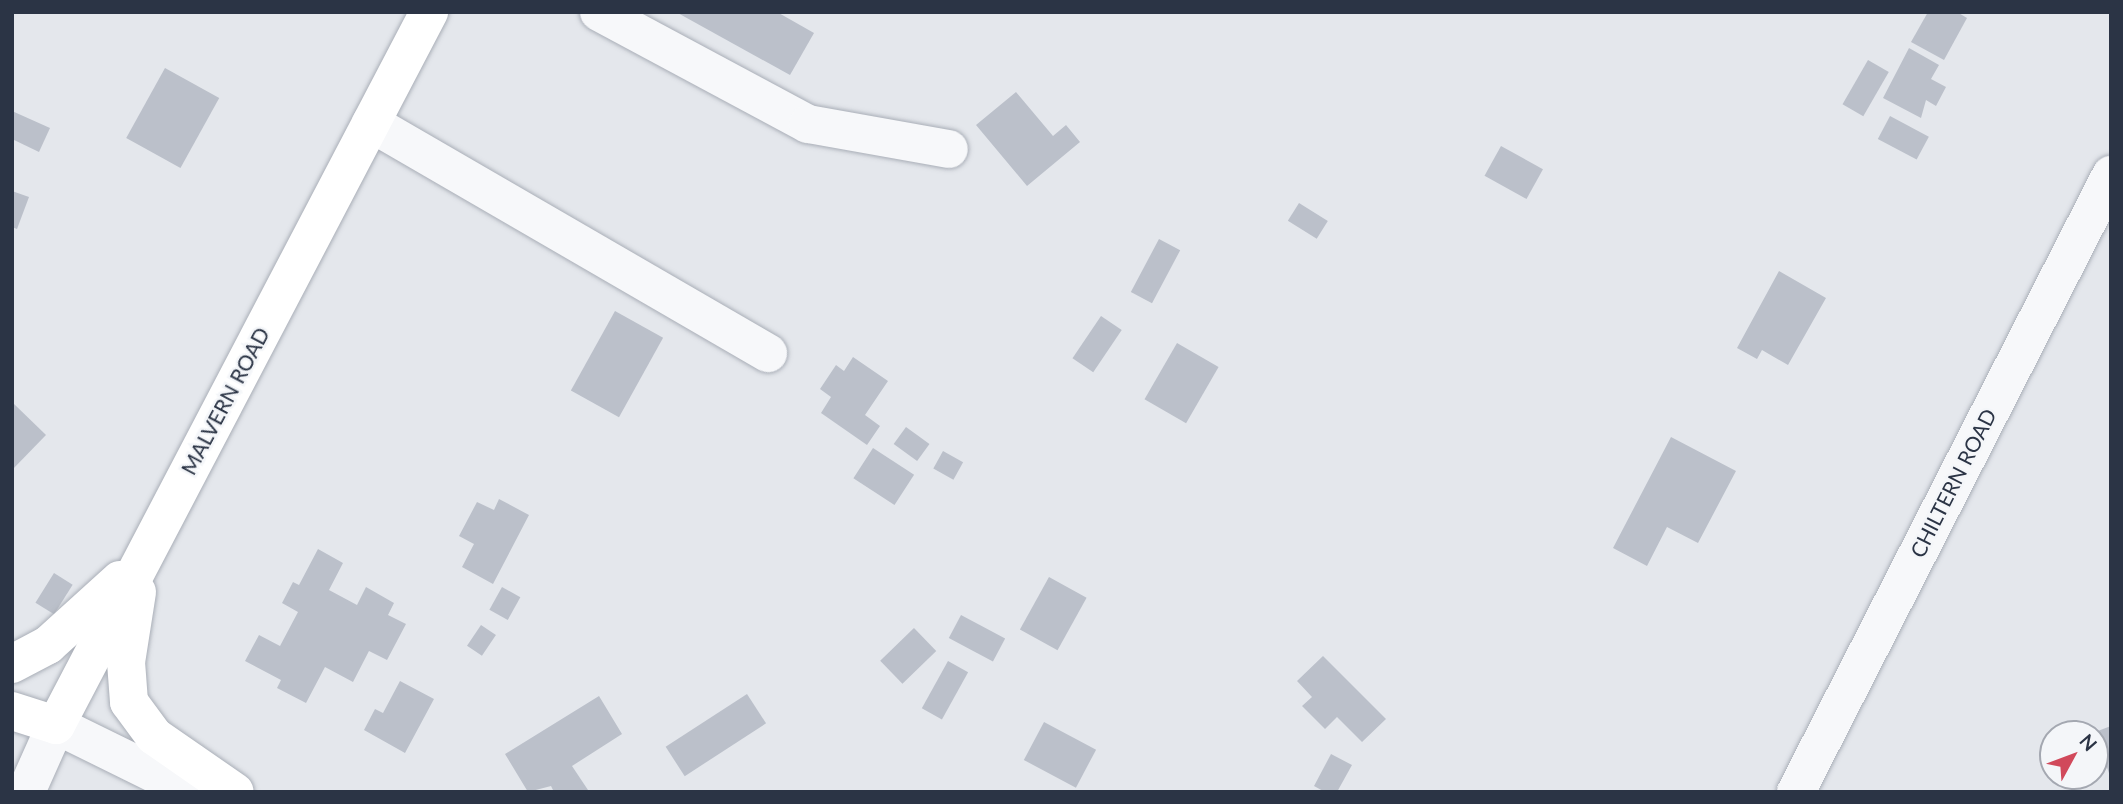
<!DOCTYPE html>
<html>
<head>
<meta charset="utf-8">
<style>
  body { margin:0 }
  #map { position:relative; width:2123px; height:804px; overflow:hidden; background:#e4e7ec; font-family:Lato,sans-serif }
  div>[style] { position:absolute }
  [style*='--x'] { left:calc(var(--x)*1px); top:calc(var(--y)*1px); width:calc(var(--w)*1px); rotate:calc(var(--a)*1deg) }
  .building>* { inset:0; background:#bbc0ca; transform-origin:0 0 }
  .roads { filter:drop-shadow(0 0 2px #a9aeb7) drop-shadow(0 0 2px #a9aeb7) }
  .minor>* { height:38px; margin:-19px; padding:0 19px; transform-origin:19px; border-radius:19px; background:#f7f8fa }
  .secondary>* { height:38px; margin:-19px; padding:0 19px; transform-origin:19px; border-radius:19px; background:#fff }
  span { translate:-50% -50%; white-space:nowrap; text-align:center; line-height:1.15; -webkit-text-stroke:5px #f4f6f9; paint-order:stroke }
  .street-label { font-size:21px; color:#2b3445 }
  .frame { position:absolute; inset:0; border:14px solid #2b3445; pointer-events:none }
  .north { position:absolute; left:2039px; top:720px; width:70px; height:70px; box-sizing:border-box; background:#f4f6f9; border:2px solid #a4a8b1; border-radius:50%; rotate:49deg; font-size:19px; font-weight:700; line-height:28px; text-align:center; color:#2b3445 }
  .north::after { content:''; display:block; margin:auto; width:24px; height:32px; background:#d1495b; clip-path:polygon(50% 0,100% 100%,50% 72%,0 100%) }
</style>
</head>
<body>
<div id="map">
  <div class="building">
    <i style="clip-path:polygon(676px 12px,777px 12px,814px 33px,790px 75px)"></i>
    <i style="clip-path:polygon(1928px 12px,1957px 12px,1967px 18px,1944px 60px,1911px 42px)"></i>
    <i style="clip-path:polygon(1909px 48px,1939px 65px,1931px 79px,1946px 87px,1936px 106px,1926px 100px,1921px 118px,1883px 98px)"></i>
    <i style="left:1868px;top:60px;width:24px;height:51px;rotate:30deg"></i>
    <i style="left:165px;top:68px;width:62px;height:80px;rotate:29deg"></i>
    <i style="clip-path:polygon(1016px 92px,1053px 136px,1066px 125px,1080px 142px,1027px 186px,976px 125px)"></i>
    <i style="clip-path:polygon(12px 111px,50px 128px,39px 152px,12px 139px)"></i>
    <i style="left:1890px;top:116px;width:44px;height:26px;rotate:28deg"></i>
    <i style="left:1501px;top:146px;width:48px;height:34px;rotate:29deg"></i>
    <i style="clip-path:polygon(12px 191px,29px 197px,17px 229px,12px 227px)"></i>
    <i style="left:1299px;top:203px;width:34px;height:21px;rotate:32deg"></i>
    <i style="left:1159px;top:239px;width:24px;height:60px;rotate:28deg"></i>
    <i style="clip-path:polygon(1779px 271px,1826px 298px,1788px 365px,1762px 350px,1757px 359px,1737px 348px)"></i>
    <i style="left:615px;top:311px;width:55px;height:91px;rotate:29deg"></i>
    <i style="left:1101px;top:316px;width:25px;height:51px;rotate:34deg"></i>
    <i style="left:1177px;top:343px;width:48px;height:65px;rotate:30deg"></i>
    <i style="clip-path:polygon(853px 357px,888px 381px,865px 415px,880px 426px,867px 445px,821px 413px,831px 397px,820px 389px,836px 365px,844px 371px)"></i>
    <i style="clip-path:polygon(12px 402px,46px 435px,12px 470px)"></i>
    <i style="left:906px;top:427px;width:29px;height:21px;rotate:36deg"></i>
    <i style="clip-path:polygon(1671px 437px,1736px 471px,1698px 543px,1667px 527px,1647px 566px,1613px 548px)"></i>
    <i style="left:873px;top:448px;width:49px;height:36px;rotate:33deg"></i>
    <i style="left:943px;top:451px;width:23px;height:20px;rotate:29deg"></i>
    <i style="clip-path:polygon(499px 499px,529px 515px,493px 584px,462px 567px,474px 544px,459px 536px,477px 502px,494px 510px)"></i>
    <i style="clip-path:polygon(318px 549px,343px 563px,329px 590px,357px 605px,366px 587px,394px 603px,388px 615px,406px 624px,387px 660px,369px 651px,353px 682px,325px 667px,306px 703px,277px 688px,281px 680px,245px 661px,259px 635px,280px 646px,298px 612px,282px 603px,293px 582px,299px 585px)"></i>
    <i style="left:54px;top:573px;width:22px;height:35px;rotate:32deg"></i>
    <i style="left:1049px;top:577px;width:43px;height:60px;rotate:29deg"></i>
    <i style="left:502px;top:587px;width:21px;height:26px;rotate:29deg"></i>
    <i style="left:961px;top:615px;width:50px;height:26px;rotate:28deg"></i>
    <i style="left:481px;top:625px;width:18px;height:25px;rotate:34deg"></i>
    <i style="left:914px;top:628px;width:32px;height:47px;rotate:46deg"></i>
    <i style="clip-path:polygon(1323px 656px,1386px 719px,1362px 742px,1337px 717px,1325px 729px,1302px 706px,1312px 697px,1297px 681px)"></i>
    <i style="left:948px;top:661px;width:23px;height:54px;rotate:29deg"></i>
    <i style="clip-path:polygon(400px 681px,434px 699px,405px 753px,364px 730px,375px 709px,383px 713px)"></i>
    <i style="left:747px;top:694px;width:35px;height:97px;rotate:57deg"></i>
    <i style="clip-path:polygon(599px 696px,622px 734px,572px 766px,588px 790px,554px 792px,551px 786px,528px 792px,505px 754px)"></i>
    <i style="left:1044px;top:722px;width:59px;height:43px;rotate:28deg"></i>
    <i style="clip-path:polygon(2111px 726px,2111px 779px,2095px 732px)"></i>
    <i style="clip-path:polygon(1331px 754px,1352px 765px,1337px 792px,1325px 792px,1314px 786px)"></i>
  </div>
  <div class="roads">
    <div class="minor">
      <i style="--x:599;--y:12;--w:237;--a:28.2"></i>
      <i style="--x:808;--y:124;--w:143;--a:10.1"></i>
      <i style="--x:371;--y:123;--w:459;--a:30.1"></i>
      <i style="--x:26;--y:792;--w:73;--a:-65.9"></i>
      <i style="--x:56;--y:725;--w:152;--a:26.2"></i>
      <i style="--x:1796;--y:792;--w:693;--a:-62.95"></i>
    </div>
    <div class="secondary">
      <i style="--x:137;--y:592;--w:71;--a:98.9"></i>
      <i style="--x:126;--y:662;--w:40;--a:85.7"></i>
      <i style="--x:129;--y:702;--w:42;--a:53.7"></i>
      <i style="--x:154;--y:736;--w:98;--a:34.7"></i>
      <i style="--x:12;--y:664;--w:41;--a:-27.8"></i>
      <i style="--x:48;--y:645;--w:97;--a:-42.1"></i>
      <i style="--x:12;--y:711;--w:46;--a:17.7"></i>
      <i style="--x:56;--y:725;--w:805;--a:-62.38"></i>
    </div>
  </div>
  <div class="street-label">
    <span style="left:225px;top:401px;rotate:-62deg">MALVERN ROAD</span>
    <span style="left:1953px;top:483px;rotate:-63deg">CHILTERN ROAD</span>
  </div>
  <div class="frame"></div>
  <div class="north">N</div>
</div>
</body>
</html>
